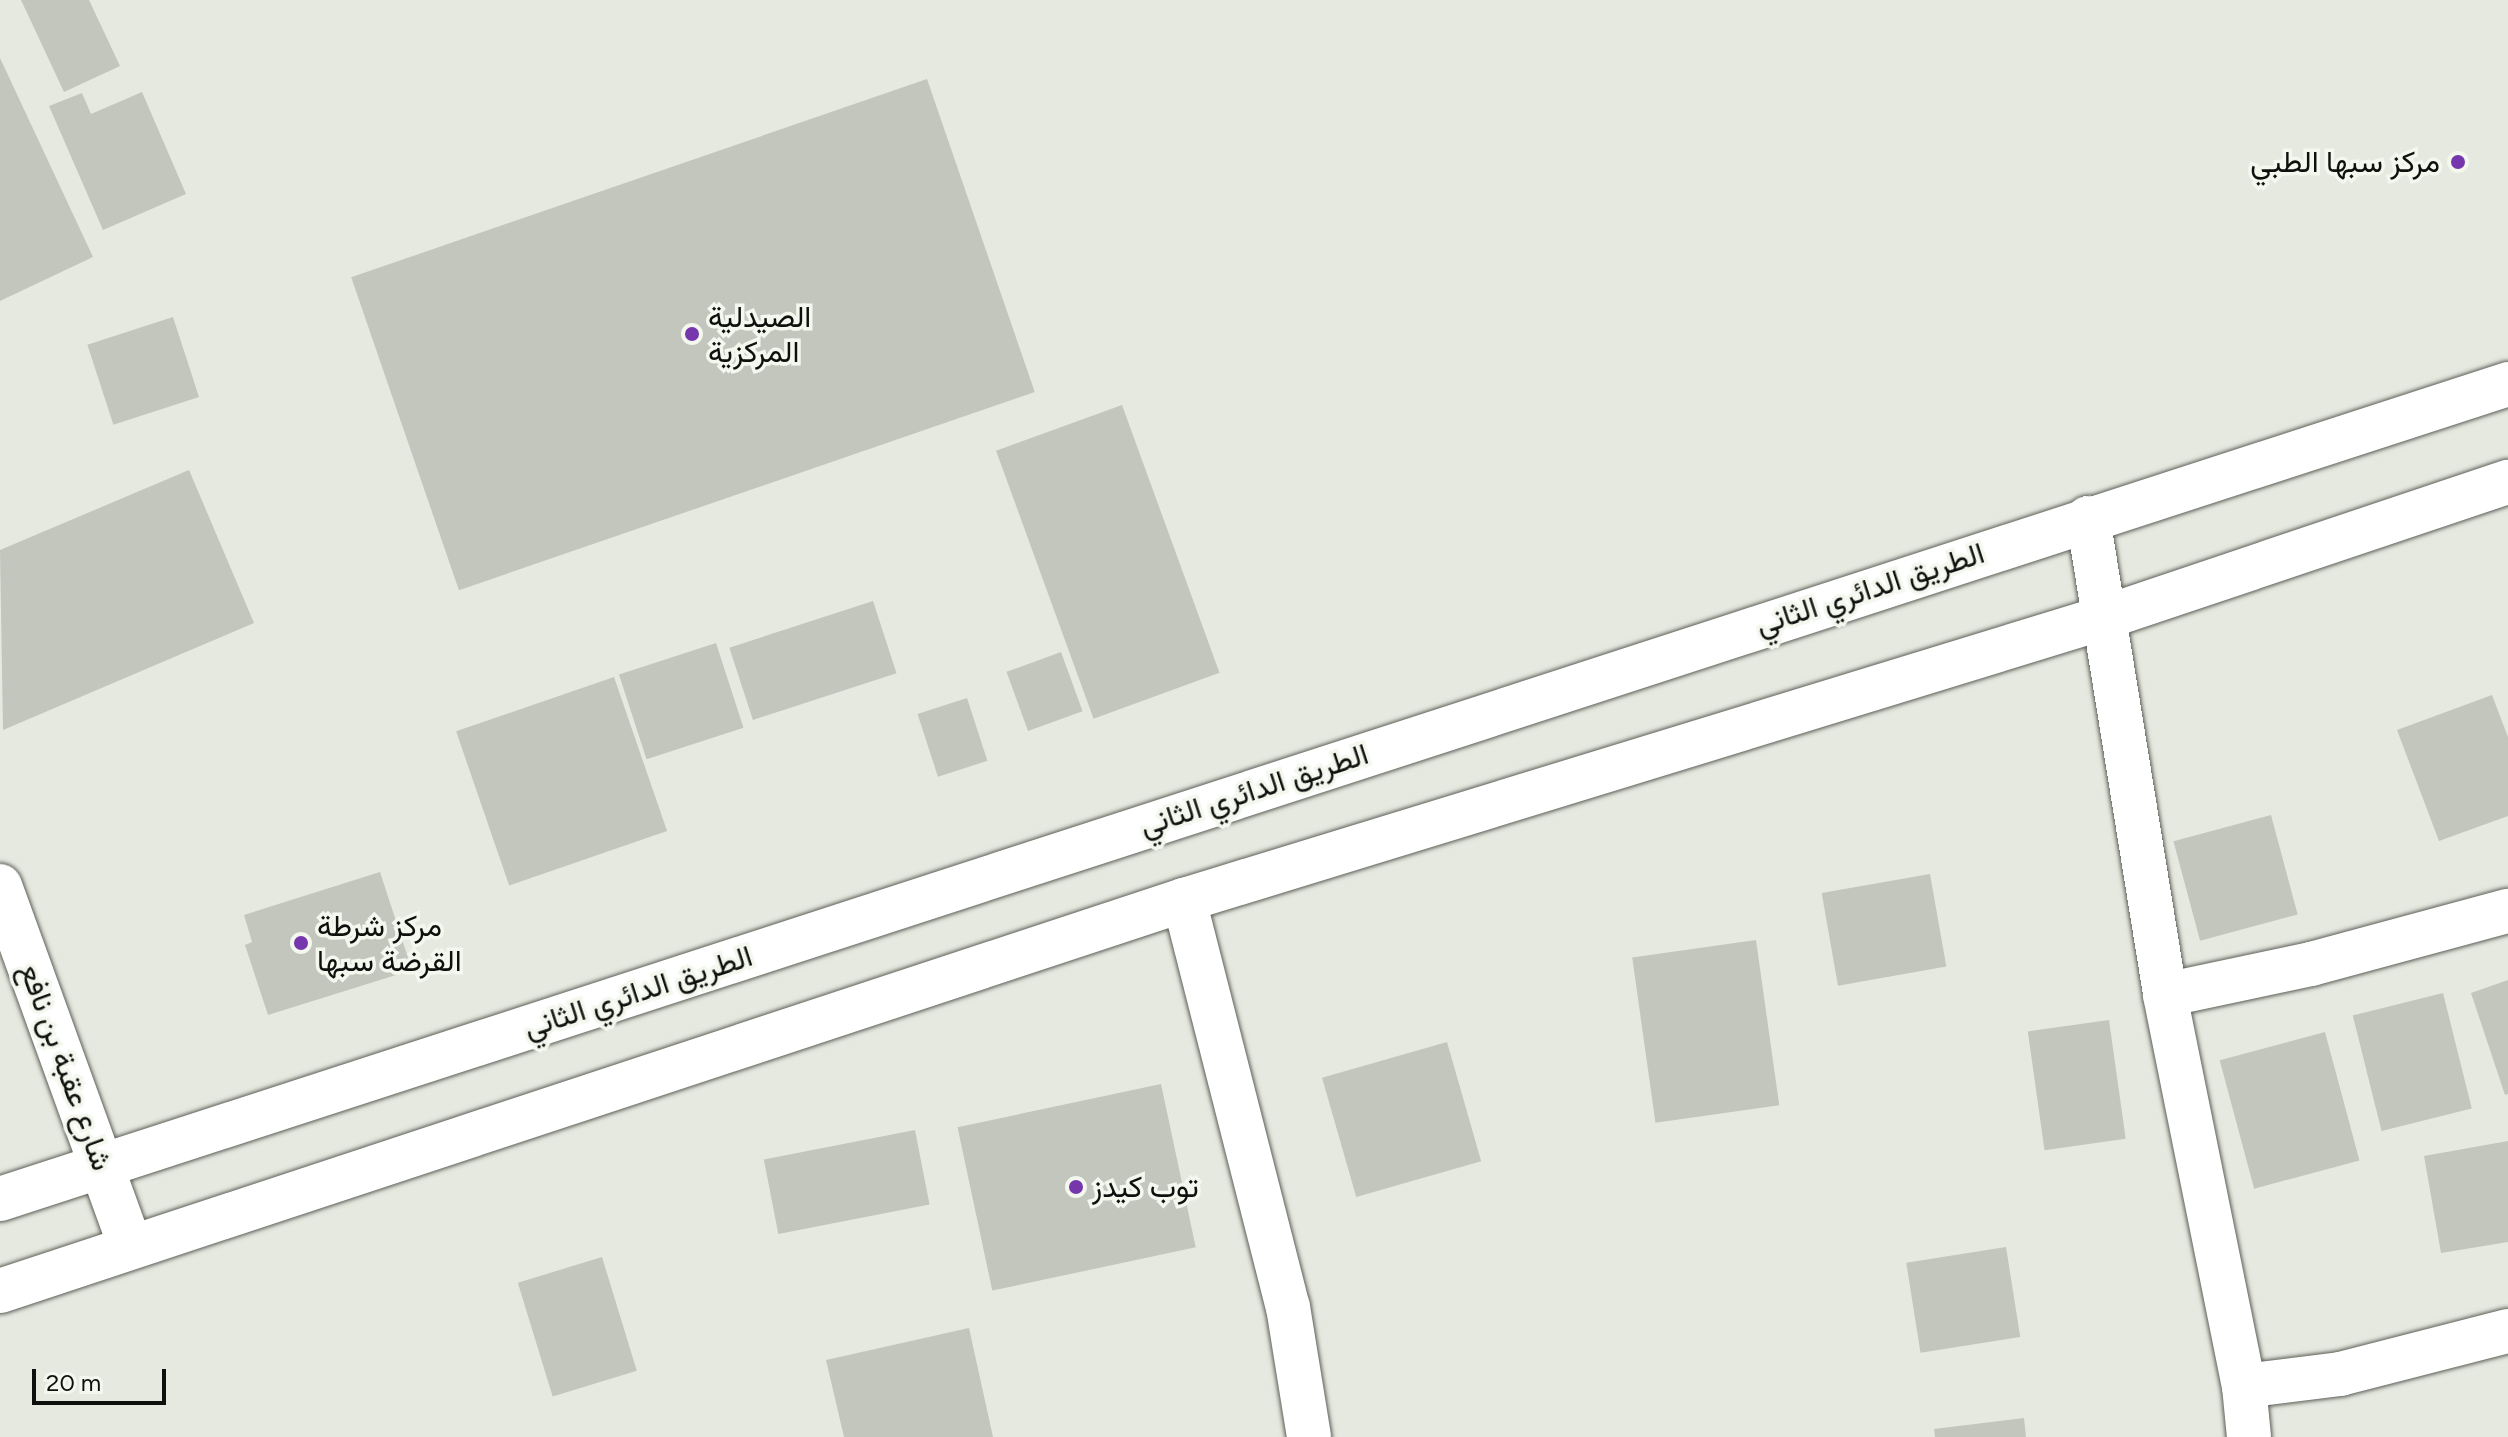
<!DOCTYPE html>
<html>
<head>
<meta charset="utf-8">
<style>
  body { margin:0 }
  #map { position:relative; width:2508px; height:1437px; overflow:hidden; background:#e6e9e0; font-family:Figtree,Vazirmatn,sans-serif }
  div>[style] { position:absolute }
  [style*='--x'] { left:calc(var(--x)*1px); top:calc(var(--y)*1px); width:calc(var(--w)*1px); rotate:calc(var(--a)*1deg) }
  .building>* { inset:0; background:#c2c6bd; transform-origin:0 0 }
  .roads { filter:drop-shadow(0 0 2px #5d6058) drop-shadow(0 0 2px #5d6058) }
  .street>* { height:44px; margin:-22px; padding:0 22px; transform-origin:22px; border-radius:22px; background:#fff }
  .primary>* { height:44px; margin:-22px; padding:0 22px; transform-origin:22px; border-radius:22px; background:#fff }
  .dots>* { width:22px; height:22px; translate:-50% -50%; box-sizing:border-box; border:4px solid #f3f7ee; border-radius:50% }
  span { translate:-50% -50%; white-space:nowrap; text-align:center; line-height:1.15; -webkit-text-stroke:7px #f3f7ee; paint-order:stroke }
  .poi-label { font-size:30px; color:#0f100d }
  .right { translate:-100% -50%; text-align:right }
  .left { translate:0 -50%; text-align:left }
  .street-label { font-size:30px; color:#0f100d }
  .scale { position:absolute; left:32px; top:1369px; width:134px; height:36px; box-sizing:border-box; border:4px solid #0f100d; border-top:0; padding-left:10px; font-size:24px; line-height:28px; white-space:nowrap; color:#0f100d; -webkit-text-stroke:6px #f3f7ee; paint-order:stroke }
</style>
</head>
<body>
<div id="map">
  <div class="building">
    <i style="clip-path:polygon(21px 0,89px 0,120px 66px,64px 92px)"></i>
    <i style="clip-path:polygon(0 58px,93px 257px,0 301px)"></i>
    <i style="left:927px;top:79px;width:331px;height:609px;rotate:71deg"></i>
    <i style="clip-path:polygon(142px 92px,186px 194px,103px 230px,49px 106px,82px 93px,91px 114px)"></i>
    <i style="left:173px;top:317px;width:84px;height:90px;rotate:72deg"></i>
    <i style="left:1122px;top:405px;width:285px;height:134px;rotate:70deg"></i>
    <i style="clip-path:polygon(189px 470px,254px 623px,3px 730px,0 550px)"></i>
    <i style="left:873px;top:601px;width:76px;height:151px;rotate:72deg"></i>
    <i style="left:716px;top:643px;width:89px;height:102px;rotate:72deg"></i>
    <i style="left:1061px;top:652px;width:63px;height:58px;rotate:70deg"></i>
    <i style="left:614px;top:677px;width:163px;height:167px;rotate:71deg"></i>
    <i style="clip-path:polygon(2492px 695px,2508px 737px,2508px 816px,2439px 841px,2397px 730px)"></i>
    <i style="left:967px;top:698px;width:66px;height:52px;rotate:72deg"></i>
    <i style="left:2271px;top:815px;width:103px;height:101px;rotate:75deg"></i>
    <i style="clip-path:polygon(380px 872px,412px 970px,268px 1015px,245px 945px,252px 942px,244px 915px)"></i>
    <i style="left:1930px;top:874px;width:94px;height:110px;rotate:80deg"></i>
    <i style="left:1756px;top:940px;width:167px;height:125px;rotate:82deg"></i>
    <i style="clip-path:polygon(2508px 980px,2508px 1094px,2505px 1095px,2471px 993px)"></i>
    <i style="left:2443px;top:993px;width:119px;height:93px;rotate:76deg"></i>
    <i style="left:2109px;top:1020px;width:120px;height:82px;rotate:82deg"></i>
    <i style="left:2325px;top:1032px;width:133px;height:109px;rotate:75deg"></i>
    <i style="left:1447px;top:1042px;width:124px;height:130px;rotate:74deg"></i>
    <i style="left:1161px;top:1084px;width:167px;height:208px;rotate:78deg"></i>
    <i style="left:915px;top:1130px;width:76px;height:154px;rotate:79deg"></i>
    <i style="clip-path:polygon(2508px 1141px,2508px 1242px,2441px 1253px,2424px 1156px)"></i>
    <i style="left:2006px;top:1247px;width:91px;height:101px;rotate:81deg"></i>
    <i style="left:602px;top:1257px;width:119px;height:88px;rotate:73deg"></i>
    <i style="clip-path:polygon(969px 1328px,993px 1437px,844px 1437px,826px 1360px)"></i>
    <i style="clip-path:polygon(2024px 1418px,2026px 1437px,1935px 1437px,1934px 1429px)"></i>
  </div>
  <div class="roads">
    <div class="street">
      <i style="--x:2088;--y:518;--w:483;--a:80.8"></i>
      <i style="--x:2165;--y:995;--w:399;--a:78.6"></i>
      <i style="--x:2244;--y:1386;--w:51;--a:84.4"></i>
      <i style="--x:0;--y:886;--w:384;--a:70.1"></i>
      <i style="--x:1184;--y:900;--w:420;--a:75.7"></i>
      <i style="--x:1288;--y:1307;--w:132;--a:80.8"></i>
      <i style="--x:2165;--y:995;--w:149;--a:-12"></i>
      <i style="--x:2311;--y:964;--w:204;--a:-15.1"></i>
      <i style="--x:2244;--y:1386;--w:97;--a:-7.1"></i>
      <i style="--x:2340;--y:1374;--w:173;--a:-14.4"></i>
    </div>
    <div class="primary">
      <i style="--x:0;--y:1199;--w:2637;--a:-18"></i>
      <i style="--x:0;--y:1291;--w:1247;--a:-18.28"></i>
      <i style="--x:1184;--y:900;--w:961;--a:-17.06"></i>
      <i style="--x:2103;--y:618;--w:427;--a:-18.6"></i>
    </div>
  </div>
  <div class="dots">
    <i style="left:2458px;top:162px;background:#7637ac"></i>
    <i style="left:692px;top:334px;background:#7637ac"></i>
    <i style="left:301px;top:943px;background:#7637ac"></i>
    <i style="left:1076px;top:1187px;background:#7637ac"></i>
  </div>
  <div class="poi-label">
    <span class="right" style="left:2440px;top:162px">مركز سبها الطبي</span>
    <span class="left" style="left:708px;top:334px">الصيدلية<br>المركزية</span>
    <span class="left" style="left:317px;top:943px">مركز شرطة<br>القرضة سبها</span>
    <span class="left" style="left:1092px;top:1187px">توب كيدز</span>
  </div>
  <div class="street-label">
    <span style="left:1870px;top:589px;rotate:-18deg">الطريق الدائري الثاني</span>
    <span style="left:1254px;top:790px;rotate:-18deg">الطريق الدائري الثاني</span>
    <span style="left:638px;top:992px;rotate:-18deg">الطريق الدائري الثاني</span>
    <span style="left:66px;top:1067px;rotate:70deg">شارع عقبة بن نافع</span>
  </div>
  <div class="scale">20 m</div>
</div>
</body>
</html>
